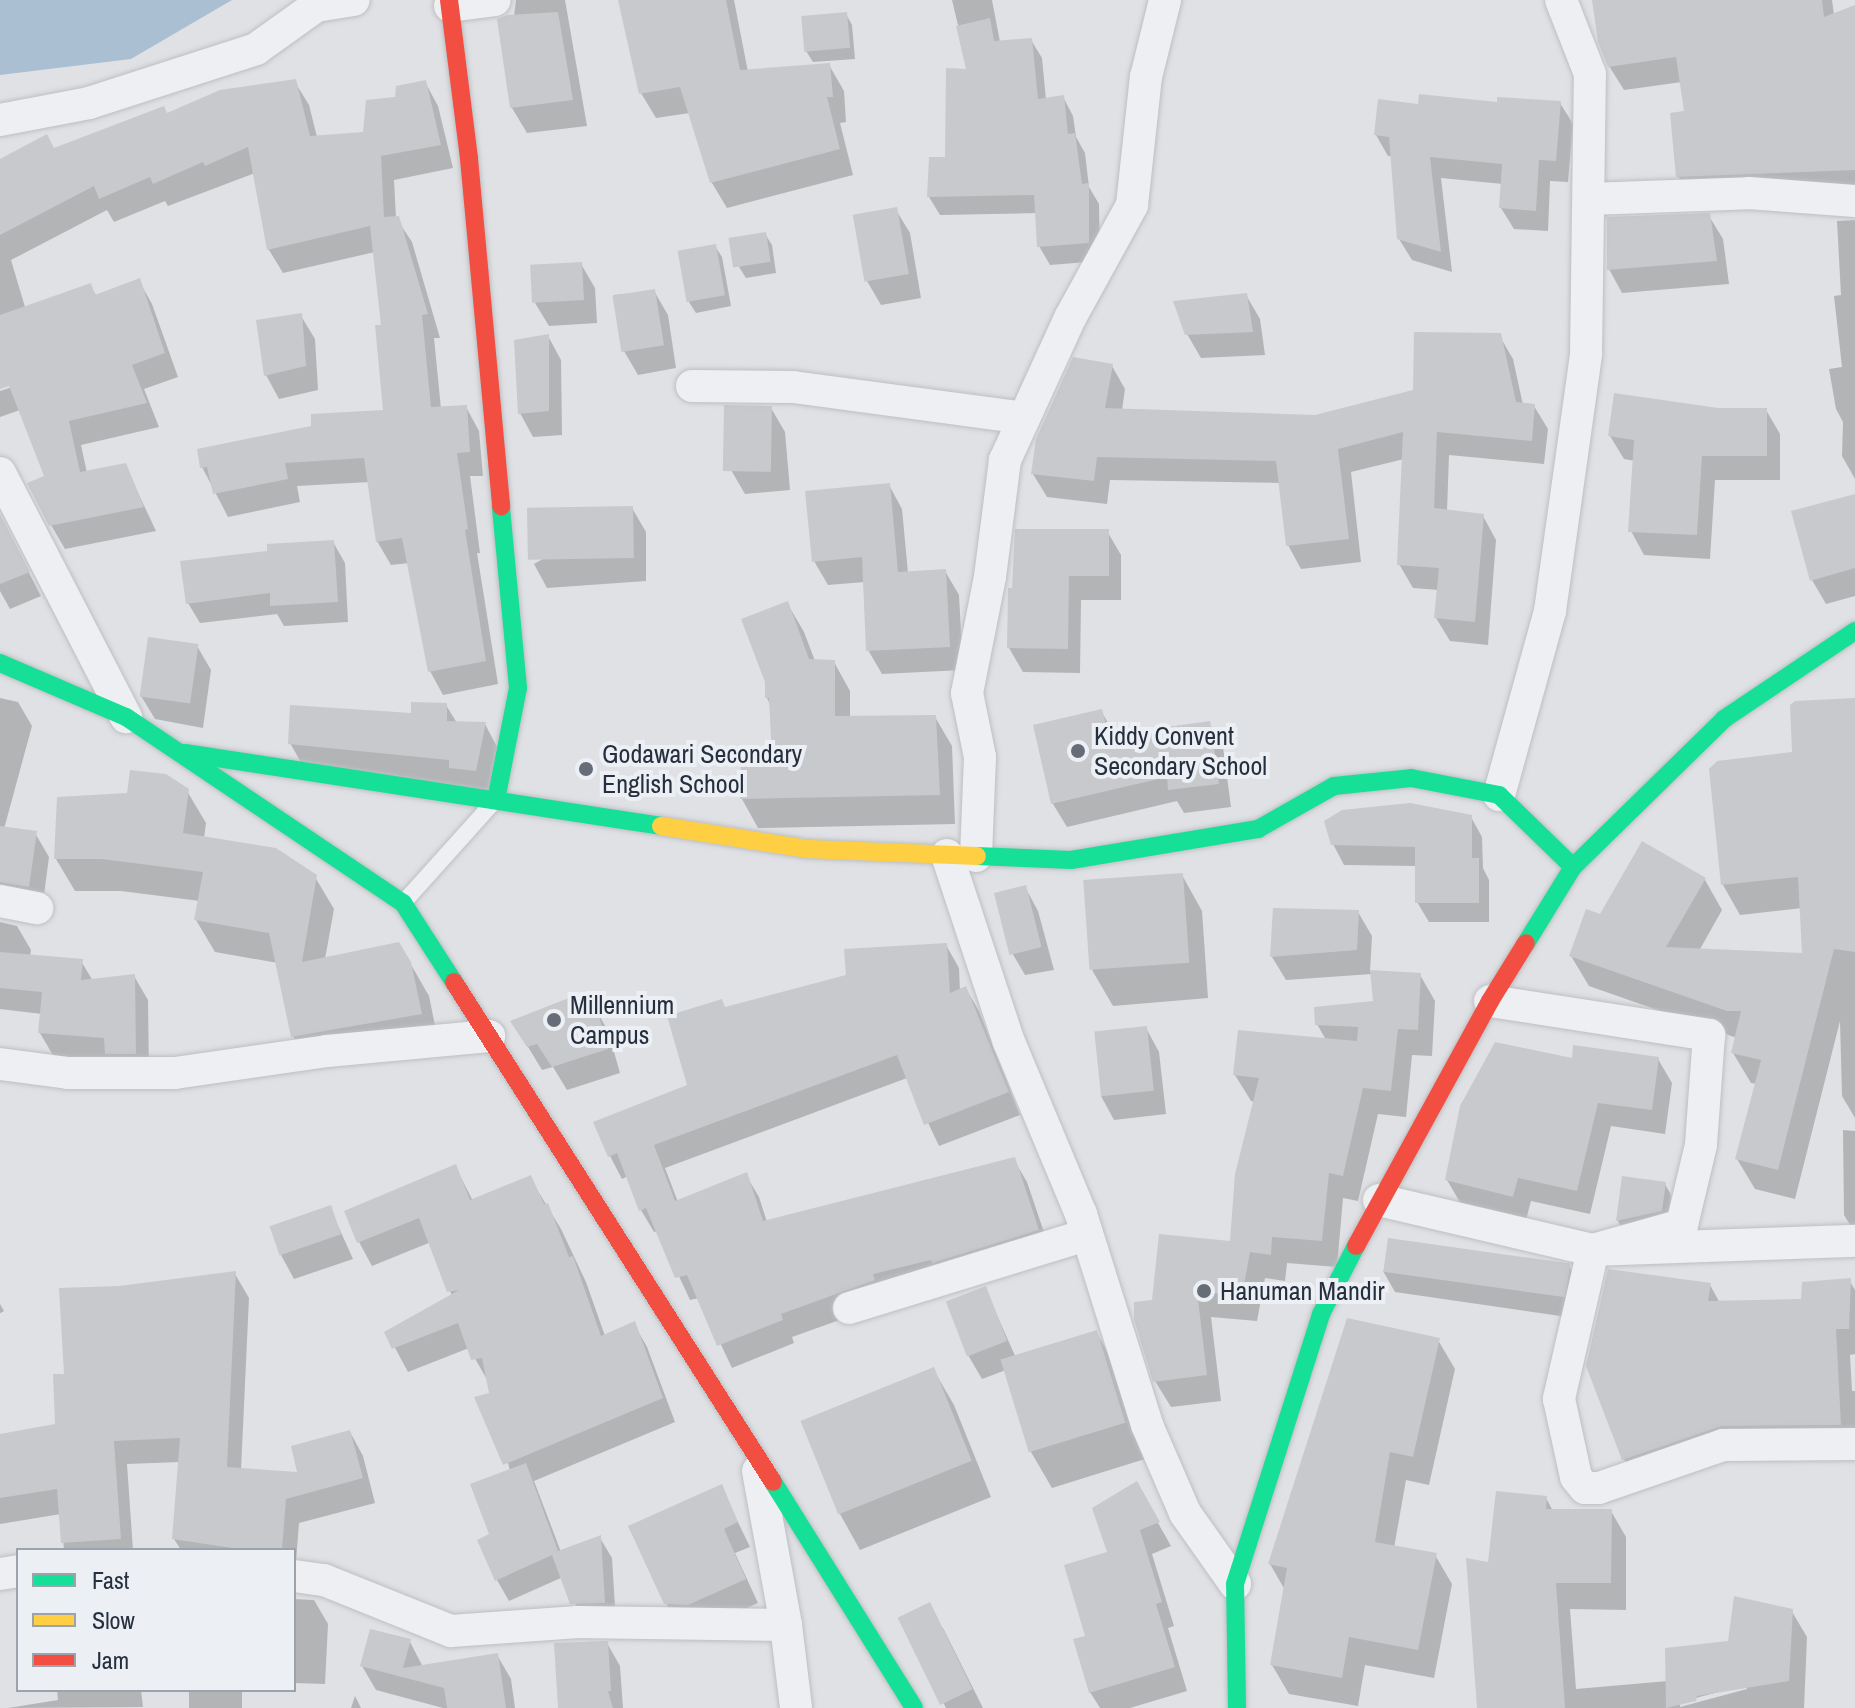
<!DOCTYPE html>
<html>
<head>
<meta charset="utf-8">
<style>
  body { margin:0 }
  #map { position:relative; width:1855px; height:1708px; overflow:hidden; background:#dfe1e4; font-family:"Archivo Narrow",sans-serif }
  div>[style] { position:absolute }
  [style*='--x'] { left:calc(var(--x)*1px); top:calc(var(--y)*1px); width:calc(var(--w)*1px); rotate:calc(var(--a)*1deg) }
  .water>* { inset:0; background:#abbfd2 }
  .shadow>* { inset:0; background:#0003; transform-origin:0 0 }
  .building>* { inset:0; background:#c7c9cd; transform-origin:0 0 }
  .roads { filter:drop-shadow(0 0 2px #bdbfc2) drop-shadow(0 0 2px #bdbfc2) }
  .lane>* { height:16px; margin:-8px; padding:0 8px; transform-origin:8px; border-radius:8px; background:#eeeff2 }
  .street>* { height:32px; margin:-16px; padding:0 16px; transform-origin:16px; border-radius:16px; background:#eeeff2 }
  .fast>* { height:18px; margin:-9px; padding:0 9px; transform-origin:9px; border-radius:9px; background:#16e098 }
  .slow>* { height:18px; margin:-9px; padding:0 9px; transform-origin:9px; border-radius:9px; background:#ffcf43 }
  .jam>* { height:18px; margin:-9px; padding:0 9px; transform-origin:9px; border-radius:9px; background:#f24e42 }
  .dots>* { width:22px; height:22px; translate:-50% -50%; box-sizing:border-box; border:4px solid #ecf0f5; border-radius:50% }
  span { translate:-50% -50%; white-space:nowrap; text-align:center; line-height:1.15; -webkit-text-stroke:8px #ecf0f5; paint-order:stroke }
  .poi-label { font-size:26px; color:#262f3e }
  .left { translate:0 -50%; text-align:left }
  .legend { position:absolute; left:16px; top:1548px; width:280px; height:144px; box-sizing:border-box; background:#ecf0f5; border:2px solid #9da3ac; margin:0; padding:10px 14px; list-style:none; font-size:24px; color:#262f3e }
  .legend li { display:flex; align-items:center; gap:16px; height:40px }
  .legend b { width:40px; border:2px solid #9da3ac }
</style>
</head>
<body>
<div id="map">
  <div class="water">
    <i style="clip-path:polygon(0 0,232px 0,131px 59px,0 75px)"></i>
  </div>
  <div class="shadow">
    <i style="clip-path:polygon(516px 0,565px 0,587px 126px,527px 133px,512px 108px,499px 20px,514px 16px)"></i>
    <i style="clip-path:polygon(621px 0,734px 0,748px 72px,829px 65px,844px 91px,846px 122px,840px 123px,853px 175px,727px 208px,712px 183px,690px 113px,656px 118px,641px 93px)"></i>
    <i style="clip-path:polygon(952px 0,992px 0,1000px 42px,1031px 40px,1042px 58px,1046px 100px,1063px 97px,1073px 116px,1076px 137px,1085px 153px,1089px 187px,1099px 204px,1100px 261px,1050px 265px,1039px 246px,1037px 213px,940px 215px,929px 197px,947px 159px,969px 71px)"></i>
    <i style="clip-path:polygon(1616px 0,1832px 0,1834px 15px,1855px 7px,1855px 205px,1692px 201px,1678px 176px,1686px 113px,1682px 82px,1624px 90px,1609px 66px)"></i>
    <i style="clip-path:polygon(846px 14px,852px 25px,855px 59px,813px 62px,806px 51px)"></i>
    <i style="clip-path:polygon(295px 82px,309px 105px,317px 137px,365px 133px,397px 99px,425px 82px,438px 106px,453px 168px,394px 180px,396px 218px,412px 242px,440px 338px,434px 338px,441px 409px,466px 407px,479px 431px,483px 476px,470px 476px,480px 553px,477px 553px,498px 684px,443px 695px,430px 671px,409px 563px,391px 565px,377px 541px,370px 482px,297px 486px,300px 502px,228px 517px,202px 467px,386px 412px,383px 326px,375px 252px,283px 273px,269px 250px,255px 173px,168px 206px,165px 201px,114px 222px,107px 210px,11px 260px,25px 307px,90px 285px,97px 297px,139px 281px,152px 304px,178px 377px,144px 389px,159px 427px,81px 445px,87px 473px,125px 465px,156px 531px,65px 549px,51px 525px,46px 477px,20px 410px,0 417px,0 391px,19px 385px,18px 381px,0 387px,0 161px,54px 151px)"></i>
    <i style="clip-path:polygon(1560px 103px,1573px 124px,1568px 182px,1550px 181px,1548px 231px,1514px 229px,1501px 208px,1503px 184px,1441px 178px,1452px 272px,1412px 260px,1399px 239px,1392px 156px,1388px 156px,1376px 135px,1420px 106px)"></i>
    <i style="clip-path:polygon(896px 210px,910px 233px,921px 298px,881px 305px,867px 281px)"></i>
    <i style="clip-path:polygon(1709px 216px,1723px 239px,1729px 284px,1622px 293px,1609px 269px)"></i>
    <i style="clip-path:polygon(1855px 220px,1855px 479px,1842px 456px,1843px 422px,1836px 409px,1829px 369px,1842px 367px,1834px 296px,1841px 295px,1837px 221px)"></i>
    <i style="clip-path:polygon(765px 234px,772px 245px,776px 273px,746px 278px,739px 267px)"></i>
    <i style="clip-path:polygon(715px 246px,722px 257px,731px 306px,696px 313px,689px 302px)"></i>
    <i style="clip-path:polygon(581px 264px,595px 288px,597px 323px,549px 326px,535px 303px)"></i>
    <i style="clip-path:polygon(654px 291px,668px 315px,676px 368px,638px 375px,624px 351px,614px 295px)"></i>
    <i style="clip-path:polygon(1246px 295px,1260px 319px,1265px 355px,1201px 358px,1187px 334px)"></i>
    <i style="clip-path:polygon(301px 316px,315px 339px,318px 390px,279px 399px,266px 375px)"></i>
    <i style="clip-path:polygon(1499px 335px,1513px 359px,1523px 405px,1534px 406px,1548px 429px,1544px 464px,1449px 455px,1447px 512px,1483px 516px,1496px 540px,1488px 645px,1450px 641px,1436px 618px,1439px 590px,1413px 588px,1399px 564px,1404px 459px,1351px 472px,1361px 562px,1301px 569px,1288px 545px,1281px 483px,1110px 480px,1107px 504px,1047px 497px,1033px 474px,1112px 366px,1125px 389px,1122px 410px,1315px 417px,1415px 392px)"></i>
    <i style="clip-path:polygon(548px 336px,561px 360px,562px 435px,533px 437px,520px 413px)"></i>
    <i style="clip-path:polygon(771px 408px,785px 432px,790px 490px,745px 494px,731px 470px)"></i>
    <i style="clip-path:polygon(1718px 410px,1766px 410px,1780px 434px,1780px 480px,1715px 480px,1710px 559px,1644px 555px,1631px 531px,1635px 461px,1624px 459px,1610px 436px)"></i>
    <i style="clip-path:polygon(889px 485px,902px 509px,908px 573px,945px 571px,959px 595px,963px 670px,882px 674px,868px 650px,865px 582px,828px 585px,814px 561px)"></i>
    <i style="clip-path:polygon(1855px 496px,1855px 596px,1826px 604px,1812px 580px)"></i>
    <i style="clip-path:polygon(632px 508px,646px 532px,646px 581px,547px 588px,534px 564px)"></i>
    <i style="clip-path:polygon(0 517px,41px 596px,10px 609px,0 591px)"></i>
    <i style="clip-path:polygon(1107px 531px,1121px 555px,1121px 600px,1081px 600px,1080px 673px,1023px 672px,1009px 648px,1010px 590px)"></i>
    <i style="clip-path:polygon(333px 542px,345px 563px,348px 622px,284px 626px,277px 614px,200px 623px,188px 603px,269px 553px)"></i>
    <i style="clip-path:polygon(787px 603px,804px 632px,815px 661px,834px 662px,850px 691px,850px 718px,935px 717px,952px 746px,955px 824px,758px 828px,742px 799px,774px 760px,771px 706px,767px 698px)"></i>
    <i style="clip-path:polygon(197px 646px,211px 670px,203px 728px,155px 719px,141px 696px)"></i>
    <i style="clip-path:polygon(0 698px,18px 702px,32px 726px,4px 829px,35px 833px,49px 857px,42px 910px,0 912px)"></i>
    <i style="clip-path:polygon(1855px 700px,1855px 1118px,1842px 1096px,1840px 1021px,1795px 1199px,1755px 1189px,1737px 1159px,1757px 1084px,1751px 1083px,1733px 1053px,1737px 1038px,1589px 986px,1571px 956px,1601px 917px,1705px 880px,1722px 910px,1699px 951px,1804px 955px,1802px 908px,1740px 915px,1723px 885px,1794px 754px)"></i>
    <i style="clip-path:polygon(446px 705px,457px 723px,485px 724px,497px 747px,488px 793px,303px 766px,290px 743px)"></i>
    <i style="clip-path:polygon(1101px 711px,1116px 736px,1209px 723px,1223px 747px,1231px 807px,1184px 813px,1177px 801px,1067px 827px,1053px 804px,1035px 727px)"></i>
    <i style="clip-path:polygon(187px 791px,206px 823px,204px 838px,315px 877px,334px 909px,325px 959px,410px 963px,429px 996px,439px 1045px,312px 1068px,293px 1036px,278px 963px,215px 952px,196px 920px,200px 901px,121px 891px,75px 891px,56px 859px)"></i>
    <i style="clip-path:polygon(1471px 817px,1482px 837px,1483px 868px,1489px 880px,1489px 922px,1429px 922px,1417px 902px,1417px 866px,1344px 865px,1333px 844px)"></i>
    <i style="clip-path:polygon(1182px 875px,1202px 911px,1208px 998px,1113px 1006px,1092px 970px)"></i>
    <i style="clip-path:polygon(1025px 887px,1038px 911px,1054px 970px,1025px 975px,1011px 951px)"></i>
    <i style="clip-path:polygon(1358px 912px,1372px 936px,1370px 972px,1420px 975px,1435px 1001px,1432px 1056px,1412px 1055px,1406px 1117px,1378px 1114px,1358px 1201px,1343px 1198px,1337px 1267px,1287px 1263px,1285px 1281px,1265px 1278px,1257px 1321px,1211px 1317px,1221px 1401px,1171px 1407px,1155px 1381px,1154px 1302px,1232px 1244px,1255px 1102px,1251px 1101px,1235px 1075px,1326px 1040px,1317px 1024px,1375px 1003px,1372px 974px,1286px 980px,1272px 957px)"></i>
    <i style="clip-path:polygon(0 922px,17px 926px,31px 950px,30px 956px,81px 961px,93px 981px,134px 976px,148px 1000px,149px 1077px,54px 1057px,40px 1033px,42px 1014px,0 1009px)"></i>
    <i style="clip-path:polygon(946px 945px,959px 968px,960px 991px,966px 989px,979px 1011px,1020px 1115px,939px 1146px,907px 1078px,665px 1168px,678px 1202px,746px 1175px,759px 1197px,767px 1222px,1014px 1160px,1027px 1182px,1051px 1253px,887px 1303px,792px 1337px,794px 1343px,732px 1368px,699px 1298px,690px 1300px,658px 1231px,654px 1232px,641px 1210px,628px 1176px,622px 1179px,610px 1156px,689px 1086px,726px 1009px,848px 977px)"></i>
    <i style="clip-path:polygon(594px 1006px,608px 1031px,620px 1073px,567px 1090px,553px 1067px,542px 1070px,513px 1022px)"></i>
    <i style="clip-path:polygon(1146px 1028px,1159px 1052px,1166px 1114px,1114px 1120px,1101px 1096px)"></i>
    <i style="clip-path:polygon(1658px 1059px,1672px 1083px,1665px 1134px,1611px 1126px,1590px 1214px,1531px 1201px,1526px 1220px,1461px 1204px,1447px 1180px,1573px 1060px)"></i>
    <i style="clip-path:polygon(1843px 1130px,1855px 1131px,1855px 1233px,1844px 1215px)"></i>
    <i style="clip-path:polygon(455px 1166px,473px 1201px,530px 1178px,561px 1229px,586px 1282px,605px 1336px,634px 1324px,647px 1347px,675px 1422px,534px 1481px,561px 1552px,600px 1538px,612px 1558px,616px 1624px,585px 1624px,563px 1577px,509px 1601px,497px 1580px,510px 1471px,489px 1383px,469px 1348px,408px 1372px,387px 1333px,452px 1296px,431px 1242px,372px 1266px,359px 1242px)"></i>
    <i style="clip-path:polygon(1624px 1178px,1665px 1184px,1671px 1195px,1668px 1222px,1624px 1232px,1618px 1221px)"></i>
    <i style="clip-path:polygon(330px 1208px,353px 1259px,294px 1279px,281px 1255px)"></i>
    <i style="clip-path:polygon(1569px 1266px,1581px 1287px,1574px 1318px,1395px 1292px,1383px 1271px)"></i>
    <i style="clip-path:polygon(235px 1274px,249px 1298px,241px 1470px,300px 1474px,350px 1432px,363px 1456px,375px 1503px,299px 1523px,294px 1588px,294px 1550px,181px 1550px,174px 1539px,180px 1462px,127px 1464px,133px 1550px,64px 1550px,61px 1514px,0 1524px,0 1436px,57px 1425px,66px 1376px,119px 1288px)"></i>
    <i style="clip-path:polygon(1849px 1280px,1855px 1290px,1855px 1354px,1850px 1355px,1852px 1391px,1855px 1391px,1855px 1452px,1738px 1451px,1639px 1485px,1624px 1459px,1710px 1285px,1720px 1303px,1803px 1301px)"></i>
    <i style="clip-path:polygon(985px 1288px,1016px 1358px,1096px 1332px,1117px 1368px,1145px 1459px,1052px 1488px,1031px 1452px,1006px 1370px,982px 1379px,968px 1355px)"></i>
    <i style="left:0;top:1304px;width:8px;height:56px;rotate:60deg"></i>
    <i style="clip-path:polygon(1438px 1340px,1455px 1369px,1429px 1485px,1406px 1480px,1394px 1548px,1435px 1555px,1452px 1584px,1434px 1678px,1365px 1665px,1358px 1706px,1289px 1694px,1272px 1665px,1285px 1590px,1270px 1564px)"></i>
    <i style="clip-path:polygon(933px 1369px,954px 1405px,991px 1497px,860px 1550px,840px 1514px,802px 1422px)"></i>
    <i style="clip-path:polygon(1136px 1484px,1171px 1546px,1152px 1554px,1174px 1626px,1168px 1628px,1187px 1691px,1130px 1708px,1100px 1708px,1090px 1692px,1109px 1553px)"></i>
    <i style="clip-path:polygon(721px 1487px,750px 1547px,735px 1553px,758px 1603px,702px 1628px,680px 1628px,666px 1603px)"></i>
    <i style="clip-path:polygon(evenodd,1546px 1498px,1553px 1511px,1611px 1511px,1626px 1537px,1626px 1610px,1570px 1609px,1576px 1689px,1668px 1681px,1791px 1610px,1807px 1637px,1804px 1708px,1479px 1708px,1490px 1565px,1546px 1498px,1746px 1685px,1747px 1689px,1680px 1707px,1680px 1702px,1746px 1685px)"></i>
    <i style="clip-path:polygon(294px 1599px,314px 1600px,328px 1624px,325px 1684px,294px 1683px)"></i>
    <i style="clip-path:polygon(901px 1619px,943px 1628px,983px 1708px,946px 1708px)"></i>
    <i style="clip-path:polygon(409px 1640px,423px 1667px,497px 1655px,511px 1679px,515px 1708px,443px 1708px,376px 1690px,362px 1666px)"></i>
    <i style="clip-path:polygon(607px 1643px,620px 1666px,623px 1708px,560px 1708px)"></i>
    <i style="clip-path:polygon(57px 1690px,141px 1690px,143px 1707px,8px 1708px,58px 1700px)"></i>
    <i style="left:189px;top:1690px;width:53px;height:18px"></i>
    <i style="clip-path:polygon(355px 1696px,361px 1708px,351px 1708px)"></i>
  </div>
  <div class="building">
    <i style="clip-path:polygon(618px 0,726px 0,740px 70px,830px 63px,833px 97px,827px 97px,840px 149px,710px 183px,680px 87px,639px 94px)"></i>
    <i style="clip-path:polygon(1592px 0,1822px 0,1824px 17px,1855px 5px,1855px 170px,1676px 177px,1670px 113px,1684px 111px,1676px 57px,1608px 67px,1598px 42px)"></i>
    <i style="clip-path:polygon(558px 12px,573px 100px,510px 108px,497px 19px,507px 15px)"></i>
    <i style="left:847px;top:12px;width:36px;height:46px;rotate:85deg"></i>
    <i style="clip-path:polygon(990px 18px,994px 41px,1032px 38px,1038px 99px,1064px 95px,1068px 134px,1075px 133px,1082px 184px,1089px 183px,1089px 243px,1037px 247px,1034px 195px,927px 197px,929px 157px,945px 157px,946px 68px,966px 69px,956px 26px)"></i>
    <i style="clip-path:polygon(296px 79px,310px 136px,363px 132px,366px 100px,395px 97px,396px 86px,426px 80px,441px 145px,381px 156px,384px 217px,399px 216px,428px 314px,422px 315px,431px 407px,467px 405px,470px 452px,457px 453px,468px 529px,465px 530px,486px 661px,428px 672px,402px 538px,376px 542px,364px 458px,285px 463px,288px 479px,213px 494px,207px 467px,200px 468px,197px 449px,311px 426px,311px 414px,383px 410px,375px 325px,381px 325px,370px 226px,267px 250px,248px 147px,205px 166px,203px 162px,153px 184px,150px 177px,99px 199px,94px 186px,0 235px,0 159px,47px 134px,54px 148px,164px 106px,167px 113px,220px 90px)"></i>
    <i style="clip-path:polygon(1419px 94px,1497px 102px,1497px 97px,1561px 101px,1556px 161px,1539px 160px,1536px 211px,1499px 208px,1502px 164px,1430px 157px,1441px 252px,1397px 239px,1389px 137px,1374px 135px,1378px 99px,1418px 104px)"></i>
    <i style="left:897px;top:207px;width:68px;height:45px;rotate:80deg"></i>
    <i style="clip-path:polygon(1710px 213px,1717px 261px,1607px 270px,1607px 217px)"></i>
    <i style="left:766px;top:232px;width:30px;height:38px;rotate:81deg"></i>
    <i style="left:716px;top:244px;width:52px;height:39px;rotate:80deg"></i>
    <i style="left:582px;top:262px;width:38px;height:52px;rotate:87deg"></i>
    <i style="clip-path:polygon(140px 278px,165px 353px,132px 365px,147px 403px,69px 421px,80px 472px,126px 463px,144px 507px,49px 526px,27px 483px,44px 476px,9px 386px,0 389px,0 315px,91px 283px,95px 295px)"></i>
    <i style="left:655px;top:289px;width:57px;height:43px;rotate:81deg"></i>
    <i style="clip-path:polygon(1247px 293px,1253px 332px,1185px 335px,1173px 301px)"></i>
    <i style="clip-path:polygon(302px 313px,306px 366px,264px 376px,256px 320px)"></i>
    <i style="clip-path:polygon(1414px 332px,1501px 333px,1516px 402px,1535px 404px,1532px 441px,1437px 432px,1434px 508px,1484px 514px,1475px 622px,1434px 618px,1439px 568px,1397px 565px,1403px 432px,1338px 449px,1349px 539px,1286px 546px,1276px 461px,1097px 457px,1094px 481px,1031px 474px,1036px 439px,1073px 357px,1113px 364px,1105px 408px,1315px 415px,1413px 390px)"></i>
    <i style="clip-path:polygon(549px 334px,549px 411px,518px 414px,514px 340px)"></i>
    <i style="clip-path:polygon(1614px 393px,1718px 408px,1767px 408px,1767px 456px,1702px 456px,1697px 535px,1628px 532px,1634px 440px,1608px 436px)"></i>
    <i style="left:724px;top:405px;width:48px;height:66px;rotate:1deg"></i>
    <i style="clip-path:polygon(890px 483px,898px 572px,946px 569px,950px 647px,866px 651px,862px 557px,812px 562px,805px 491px)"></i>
    <i style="clip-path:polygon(1855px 494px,1855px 568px,1810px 581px,1791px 511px)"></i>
    <i style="left:633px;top:506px;width:52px;height:106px;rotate:89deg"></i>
    <i style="clip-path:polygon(0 514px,30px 572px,0 584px)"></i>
    <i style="clip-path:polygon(1015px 529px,1109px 529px,1109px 576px,1069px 576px,1068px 649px,1007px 648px,1008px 588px,1012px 588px)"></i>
    <i style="clip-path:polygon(334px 540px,338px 602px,270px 606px,270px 593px,186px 604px,180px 561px,267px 551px,267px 544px)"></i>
    <i style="clip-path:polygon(788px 601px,809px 659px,835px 660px,835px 716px,936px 715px,940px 795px,740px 799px,741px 757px,772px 758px,769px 698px,765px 698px,765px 682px,741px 619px)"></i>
    <i style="left:148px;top:637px;width:51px;height:60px;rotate:8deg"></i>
    <i style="clip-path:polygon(1855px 698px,1855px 952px,1834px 949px,1778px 1170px,1735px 1159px,1761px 1060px,1731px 1053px,1741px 1011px,1727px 1011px,1569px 956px,1586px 909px,1600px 914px,1642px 841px,1706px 878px,1666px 947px,1802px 953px,1798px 877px,1721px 885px,1709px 769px,1717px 761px,1792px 752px,1790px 705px,1795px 701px)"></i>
    <i style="clip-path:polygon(411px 702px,447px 703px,447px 721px,486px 722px,476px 771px,449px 768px,449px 760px,288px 744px,290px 705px,411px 713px)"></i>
    <i style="clip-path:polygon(1102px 709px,1109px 735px,1210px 721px,1219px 784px,1168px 790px,1167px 777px,1051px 804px,1033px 725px)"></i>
    <i style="clip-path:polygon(130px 770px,166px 774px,189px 789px,183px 833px,276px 848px,317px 875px,302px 962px,399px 942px,411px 962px,422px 1014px,291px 1037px,269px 933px,194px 920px,203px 872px,102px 859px,54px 859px,57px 797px,127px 793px)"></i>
    <i style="clip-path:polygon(1410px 803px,1472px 815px,1472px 858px,1479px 858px,1479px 903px,1415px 903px,1415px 847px,1331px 845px,1324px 821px,1342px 810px)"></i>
    <i style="clip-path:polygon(0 826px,37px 831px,29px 887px,0 882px)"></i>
    <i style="left:1183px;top:873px;width:90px;height:100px;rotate:86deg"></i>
    <i style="left:1026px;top:885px;width:64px;height:33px;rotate:76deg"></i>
    <i style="clip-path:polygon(1273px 908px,1359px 910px,1357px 950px,1270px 957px)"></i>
    <i style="clip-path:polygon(947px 943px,950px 993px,966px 986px,1009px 1092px,924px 1125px,897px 1055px,654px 1145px,675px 1201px,747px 1172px,763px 1221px,1015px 1157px,1039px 1230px,932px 1263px,931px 1260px,873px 1274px,875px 1280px,781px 1314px,783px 1320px,717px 1346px,687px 1275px,675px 1278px,646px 1208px,639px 1211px,617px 1153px,608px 1157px,593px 1122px,687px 1085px,667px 1016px,722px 999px,725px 1007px,846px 975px,844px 949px)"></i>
    <i style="clip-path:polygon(0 952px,83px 959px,81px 980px,135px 974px,136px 1054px,105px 1054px,104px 1038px,38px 1033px,42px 992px,0 988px)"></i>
    <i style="clip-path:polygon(1370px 970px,1421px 973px,1418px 1030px,1398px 1029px,1391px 1091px,1363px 1088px,1343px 1176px,1329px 1173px,1322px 1241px,1272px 1237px,1271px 1255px,1250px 1252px,1242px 1296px,1197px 1291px,1207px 1375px,1153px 1382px,1134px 1319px,1134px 1302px,1152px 1300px,1159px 1234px,1230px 1241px,1235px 1174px,1259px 1078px,1233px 1075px,1238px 1030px,1357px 1041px,1358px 1027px,1315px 1025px,1314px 1007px,1373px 1001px)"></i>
    <i style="clip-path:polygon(579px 994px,596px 1005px,608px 1049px,552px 1067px,537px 1044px,527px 1047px,510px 1021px)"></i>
    <i style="left:1147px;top:1026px;width:65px;height:53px;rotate:84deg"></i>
    <i style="clip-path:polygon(1495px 1042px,1572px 1058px,1573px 1045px,1659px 1057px,1652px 1110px,1598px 1103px,1577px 1191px,1518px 1178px,1513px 1197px,1445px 1180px,1460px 1106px)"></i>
    <i style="clip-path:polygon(456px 1164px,470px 1200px,531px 1175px,544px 1204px,548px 1203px,569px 1257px,573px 1256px,601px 1336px,635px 1321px,663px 1398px,503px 1465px,474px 1397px,489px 1393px,482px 1358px,471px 1360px,458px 1323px,392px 1349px,384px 1332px,459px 1290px,447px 1292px,419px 1218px,357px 1243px,344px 1211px)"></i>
    <i style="clip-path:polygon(1622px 1176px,1666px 1182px,1662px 1211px,1616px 1221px)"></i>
    <i style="left:331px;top:1205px;width:31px;height:65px;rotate:71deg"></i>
    <i style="left:1388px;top:1238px;width:184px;height:34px;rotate:8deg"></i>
    <i style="clip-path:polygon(1608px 1269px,1711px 1283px,1708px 1301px,1801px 1299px,1802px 1282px,1851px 1278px,1849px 1329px,1836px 1329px,1841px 1425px,1722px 1426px,1622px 1460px,1586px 1366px)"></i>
    <i style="clip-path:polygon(236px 1271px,227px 1467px,297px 1472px,291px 1446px,350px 1430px,363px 1478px,286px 1499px,282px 1550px,232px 1548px,172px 1539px,180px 1438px,114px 1441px,121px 1539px,61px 1543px,57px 1489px,0 1498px,0 1434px,55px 1424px,53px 1374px,64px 1374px,59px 1288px,119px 1286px)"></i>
    <i style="left:986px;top:1286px;width:59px;height:43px;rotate:69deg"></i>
    <i style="clip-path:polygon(1347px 1318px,1440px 1338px,1413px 1457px,1390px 1452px,1375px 1542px,1437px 1553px,1418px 1650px,1349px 1637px,1342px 1678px,1270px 1665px,1287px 1568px,1268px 1564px)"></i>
    <i style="left:1097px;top:1330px;width:97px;height:101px;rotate:73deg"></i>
    <i style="left:934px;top:1367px;width:101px;height:144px;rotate:68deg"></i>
    <i style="clip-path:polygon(526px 1463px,558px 1551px,601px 1535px,605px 1603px,570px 1604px,552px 1555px,495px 1581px,477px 1540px,489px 1534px,470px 1484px)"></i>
    <i style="clip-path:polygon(1137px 1481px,1160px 1522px,1140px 1530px,1162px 1602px,1156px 1604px,1175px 1667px,1089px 1693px,1073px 1639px,1085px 1636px,1064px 1565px,1107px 1552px,1092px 1508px)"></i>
    <i style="clip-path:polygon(722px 1484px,738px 1522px,724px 1529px,746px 1579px,688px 1605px,664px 1604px,628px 1526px)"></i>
    <i style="clip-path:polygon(1496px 1491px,1547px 1496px,1546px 1509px,1612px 1509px,1611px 1583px,1556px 1583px,1565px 1708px,1477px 1708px,1466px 1558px,1488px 1562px)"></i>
    <i style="clip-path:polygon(1734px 1596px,1793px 1609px,1789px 1681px,1697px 1696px,1696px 1701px,1666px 1708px,1665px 1648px,1728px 1641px)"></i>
    <i style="left:930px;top:1602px;width:97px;height:36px;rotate:64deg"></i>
    <i style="clip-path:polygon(370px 1629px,411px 1639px,403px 1668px,498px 1653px,506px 1708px,447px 1708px,444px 1688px,360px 1666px)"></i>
    <i style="clip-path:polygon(608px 1641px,611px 1691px,608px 1691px,613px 1708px,558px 1708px,554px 1643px)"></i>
  </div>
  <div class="roads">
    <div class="lane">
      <i style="--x:404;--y:902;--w:129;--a:-48.1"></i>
    </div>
    <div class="street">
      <i style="--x:450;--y:6;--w:45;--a:-7.6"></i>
      <i style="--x:0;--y:120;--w:91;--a:-10.8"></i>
      <i style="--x:89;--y:103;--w:176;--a:-17.9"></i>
      <i style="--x:256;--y:49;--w:74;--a:-35.6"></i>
      <i style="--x:316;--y:6;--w:38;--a:-9"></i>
      <i style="--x:1589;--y:199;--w:160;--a:-2.1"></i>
      <i style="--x:1749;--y:193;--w:106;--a:4.3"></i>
      <i style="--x:692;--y:386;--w:101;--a:0.6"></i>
      <i style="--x:793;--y:387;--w:233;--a:7.6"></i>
      <i style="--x:0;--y:473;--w:275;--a:62.7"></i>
      <i style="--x:1499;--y:795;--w:191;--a:-74.5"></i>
      <i style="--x:1550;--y:611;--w:260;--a:-82"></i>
      <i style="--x:1586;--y:354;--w:280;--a:-89.2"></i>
      <i style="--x:1590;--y:74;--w:79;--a:-111.4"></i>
      <i style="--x:947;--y:855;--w:197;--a:71.7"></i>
      <i style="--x:1009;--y:1042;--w:186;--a:67.3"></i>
      <i style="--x:1081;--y:1214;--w:221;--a:72.6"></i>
      <i style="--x:1147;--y:1425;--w:96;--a:66.6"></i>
      <i style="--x:1185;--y:1513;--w:87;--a:54.8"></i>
      <i style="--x:976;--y:856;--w:99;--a:-87.7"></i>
      <i style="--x:980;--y:757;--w:65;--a:-101.5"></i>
      <i style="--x:967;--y:693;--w:118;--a:-78.8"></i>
      <i style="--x:990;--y:577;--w:118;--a:-82.7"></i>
      <i style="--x:1005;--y:460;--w:156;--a:-65.4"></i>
      <i style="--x:1070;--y:318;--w:129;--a:-61.2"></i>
      <i style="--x:1132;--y:205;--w:129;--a:-83.8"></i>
      <i style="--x:1146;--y:77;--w:79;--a:-76.1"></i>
      <i style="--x:0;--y:901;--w:38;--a:11"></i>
      <i style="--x:1490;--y:1001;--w:222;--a:8.8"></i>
      <i style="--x:1709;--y:1035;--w:110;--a:94.2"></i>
      <i style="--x:1701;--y:1145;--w:82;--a:103.4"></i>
      <i style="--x:1682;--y:1225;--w:92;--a:164.3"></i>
      <i style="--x:1593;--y:1250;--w:153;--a:102.9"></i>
      <i style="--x:1559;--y:1399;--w:80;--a:77.7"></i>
      <i style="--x:1576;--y:1477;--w:14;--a:51"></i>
      <i style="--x:1585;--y:1488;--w:14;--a:0"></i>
      <i style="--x:1599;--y:1488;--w:131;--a:-19.1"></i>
      <i style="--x:1723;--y:1445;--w:132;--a:-0.4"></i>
      <i style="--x:0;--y:1064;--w:69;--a:7.5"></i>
      <i style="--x:68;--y:1073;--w:107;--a:0"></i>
      <i style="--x:175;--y:1073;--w:154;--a:-8.2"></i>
      <i style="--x:327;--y:1051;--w:163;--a:-5.3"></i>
      <i style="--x:1379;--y:1200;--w:220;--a:13.2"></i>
      <i style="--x:1593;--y:1250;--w:262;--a:-2"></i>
      <i style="--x:849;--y:1308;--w:249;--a:-17.1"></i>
      <i style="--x:758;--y:1471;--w:157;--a:79.7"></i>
      <i style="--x:786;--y:1625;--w:84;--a:83.1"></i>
      <i style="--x:0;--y:1574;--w:18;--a:-9"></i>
      <i style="--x:294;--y:1576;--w:30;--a:8"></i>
      <i style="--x:324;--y:1580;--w:137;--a:21.9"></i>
      <i style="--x:451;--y:1631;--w:127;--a:-4.1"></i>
      <i style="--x:578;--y:1622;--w:208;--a:0.8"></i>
    </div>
    <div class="fast">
      <i style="--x:0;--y:663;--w:137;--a:23.2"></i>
      <i style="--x:126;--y:717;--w:334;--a:33.9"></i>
      <i style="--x:403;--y:903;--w:94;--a:57.2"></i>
      <i style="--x:185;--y:753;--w:482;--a:8.7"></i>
      <i style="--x:496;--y:800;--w:114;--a:-78.9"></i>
      <i style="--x:518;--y:688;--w:182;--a:-95.4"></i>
      <i style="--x:977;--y:856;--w:94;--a:2.4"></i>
      <i style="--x:1071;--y:860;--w:190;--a:-9.4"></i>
      <i style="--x:1258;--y:829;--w:87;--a:-29.5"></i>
      <i style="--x:1334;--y:786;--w:77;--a:-5.9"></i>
      <i style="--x:1411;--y:778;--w:90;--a:10.9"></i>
      <i style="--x:1499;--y:795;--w:103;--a:44.2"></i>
      <i style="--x:1526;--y:943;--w:89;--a:-58.3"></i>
      <i style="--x:1573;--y:867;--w:211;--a:-44.4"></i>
      <i style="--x:1724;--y:719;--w:158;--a:-33.9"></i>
      <i style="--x:773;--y:1482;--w:266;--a:58"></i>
      <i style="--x:1237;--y:1708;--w:124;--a:-90.9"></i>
      <i style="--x:1235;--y:1584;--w:283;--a:-72.3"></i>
      <i style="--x:1321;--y:1314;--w:76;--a:-62.8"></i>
    </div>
    <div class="slow">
      <i style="--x:661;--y:826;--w:149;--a:8.9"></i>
      <i style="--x:808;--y:849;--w:169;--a:2.4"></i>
    </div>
    <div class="jam">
      <i style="--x:449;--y:0;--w:160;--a:82.8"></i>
      <i style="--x:469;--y:159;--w:349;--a:84.7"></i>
      <i style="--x:454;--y:982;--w:593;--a:57.46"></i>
      <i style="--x:1356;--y:1246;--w:279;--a:-61.3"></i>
      <i style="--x:1490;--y:1001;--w:68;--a:-58.2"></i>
    </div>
  </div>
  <div class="dots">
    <i style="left:1078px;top:751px;background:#676d78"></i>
    <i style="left:586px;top:769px;background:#676d78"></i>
    <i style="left:554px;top:1020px;background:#676d78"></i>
    <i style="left:1204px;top:1291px;background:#676d78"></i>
  </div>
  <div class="poi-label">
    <span class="left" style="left:1094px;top:751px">Kiddy Convent<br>Secondary School</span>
    <span class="left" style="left:602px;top:769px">Godawari Secondary<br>English School</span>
    <span class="left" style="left:570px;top:1020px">Millennium<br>Campus</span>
    <span class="left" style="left:1220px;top:1291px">Hanuman Mandir</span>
  </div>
  <ul class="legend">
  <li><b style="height:10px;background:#16e098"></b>Fast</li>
  <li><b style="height:10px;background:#ffcf43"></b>Slow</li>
  <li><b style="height:10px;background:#f24e42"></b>Jam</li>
  </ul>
</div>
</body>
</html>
